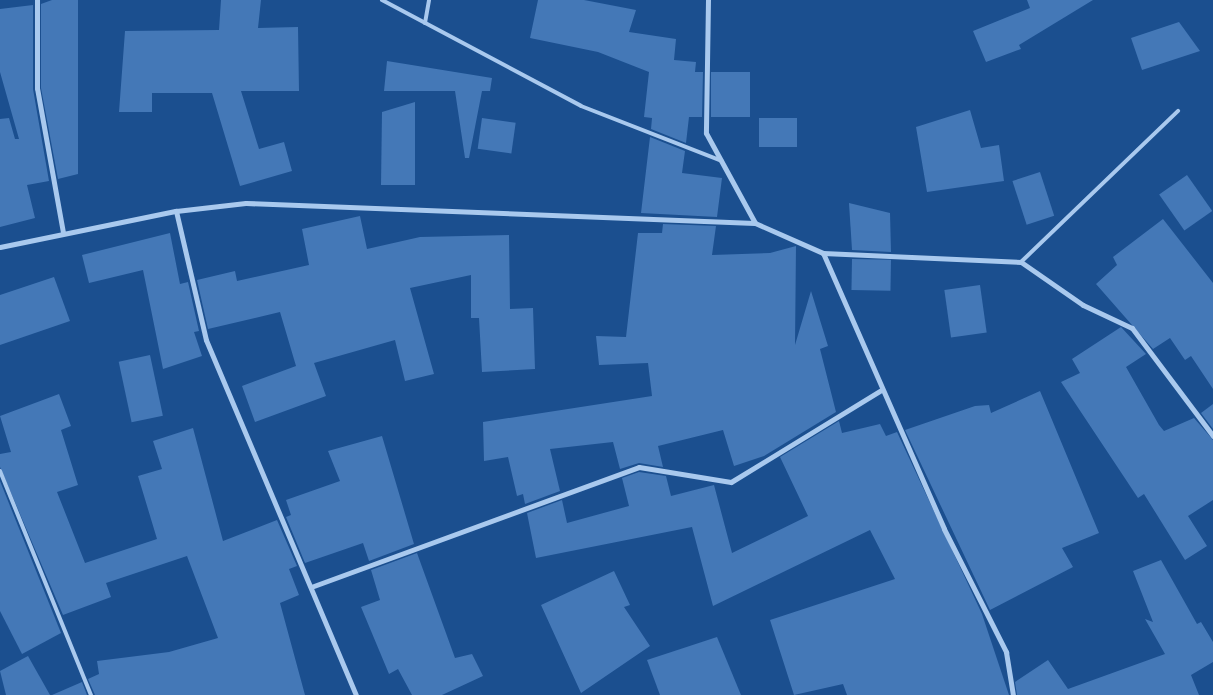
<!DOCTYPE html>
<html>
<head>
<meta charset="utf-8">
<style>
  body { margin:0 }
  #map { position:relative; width:1213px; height:695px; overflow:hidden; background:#1b4f8f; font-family:Overpass,sans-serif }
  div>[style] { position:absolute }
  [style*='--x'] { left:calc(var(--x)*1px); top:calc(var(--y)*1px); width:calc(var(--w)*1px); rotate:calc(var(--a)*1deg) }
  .building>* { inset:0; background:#4478b7; transform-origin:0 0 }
  .service>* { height:4px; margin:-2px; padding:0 2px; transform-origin:2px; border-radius:2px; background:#a9c9ee }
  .minor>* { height:5px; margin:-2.5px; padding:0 2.5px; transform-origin:2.5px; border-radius:2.5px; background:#a9c9ee }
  span { translate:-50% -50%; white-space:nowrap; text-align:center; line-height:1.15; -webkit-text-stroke:4px #1b4f8f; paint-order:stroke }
</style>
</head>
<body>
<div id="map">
  <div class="building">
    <i style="clip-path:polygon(52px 0,78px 0,78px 174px,58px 179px,41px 88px,41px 4px)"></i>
    <i style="clip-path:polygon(221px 0,261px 0,258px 28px,298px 27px,299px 91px,241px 91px,259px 149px,284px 142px,292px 171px,240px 186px,212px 93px,152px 93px,152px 112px,119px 112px,125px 31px,219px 30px)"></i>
    <i style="clip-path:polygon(538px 0,584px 0,636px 10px,629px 32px,676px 39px,674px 60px,696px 62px,695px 72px,703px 72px,702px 117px,689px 117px,686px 143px,651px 129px,652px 118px,644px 117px,649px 72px,598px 52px,530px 38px)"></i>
    <i style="clip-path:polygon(1027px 0,1093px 0,1019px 45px,1021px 49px,986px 62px,973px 31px,1030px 8px)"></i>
    <i style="clip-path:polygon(33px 5px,33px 89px,49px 181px,27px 185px,35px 218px,0 227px,0 119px,9px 118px,15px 139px,19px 139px,0 72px,0 9px)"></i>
    <i style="clip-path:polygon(1179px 22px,1200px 51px,1142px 70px,1131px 38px)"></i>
    <i style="clip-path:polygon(387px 61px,492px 78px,490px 91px,482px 91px,469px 158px,465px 158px,455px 91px,384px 91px)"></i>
    <i style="left:711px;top:72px;width:39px;height:45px"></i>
    <i style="clip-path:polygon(415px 102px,415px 185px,381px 185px,382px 112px)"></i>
    <i style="clip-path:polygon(970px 110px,981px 148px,999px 145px,1004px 181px,927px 192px,916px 127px)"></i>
    <i style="left:482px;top:118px;width:34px;height:31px;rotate:8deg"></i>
    <i style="left:759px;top:118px;width:38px;height:29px"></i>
    <i style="clip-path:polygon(650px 137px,685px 151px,682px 173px,722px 178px,717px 217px,641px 213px)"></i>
    <i style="left:1040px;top:172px;width:46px;height:29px;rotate:72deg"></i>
    <i style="left:1187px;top:175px;width:44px;height:34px;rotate:55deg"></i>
    <i style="clip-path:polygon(849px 203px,890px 213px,891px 252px,852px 250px)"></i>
    <i style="clip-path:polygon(360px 216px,367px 249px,420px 237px,509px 235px,510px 309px,533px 308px,535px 369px,482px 372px,479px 318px,471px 318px,471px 275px,410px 288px,434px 374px,405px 381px,395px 340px,314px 363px,326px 396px,255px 422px,242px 386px,296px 366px,280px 312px,208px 329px,197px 280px,235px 271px,237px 281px,309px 265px,302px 229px)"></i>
    <i style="clip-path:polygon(1163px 219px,1213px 283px,1213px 389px,1191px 356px,1185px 360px,1170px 338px,1153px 349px,1096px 284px,1117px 265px,1113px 257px)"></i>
    <i style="clip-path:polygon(663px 224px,716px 226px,712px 255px,770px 253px,796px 246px,795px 345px,811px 291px,828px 346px,820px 349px,836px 412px,764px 456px,734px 466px,723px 430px,658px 446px,663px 467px,639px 463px,620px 469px,613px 442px,550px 449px,560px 491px,525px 504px,523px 494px,517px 496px,508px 457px,484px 461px,483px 422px,652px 396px,648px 363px,599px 365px,596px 336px,626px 337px,638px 233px,662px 233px)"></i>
    <i style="clip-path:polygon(170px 233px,180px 284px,188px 282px,199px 331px,194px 332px,202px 356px,163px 369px,143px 270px,89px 283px,82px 255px)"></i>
    <i style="left:852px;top:259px;width:39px;height:31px;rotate:1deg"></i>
    <i style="clip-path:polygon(54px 277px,70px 321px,0 345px,0 295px)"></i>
    <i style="left:980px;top:285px;width:48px;height:36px;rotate:82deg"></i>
    <i style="clip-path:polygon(1121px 327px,1146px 354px,1126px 367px,1159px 425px,1164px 431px,1194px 418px,1213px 440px,1213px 500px,1188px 516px,1207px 546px,1185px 560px,1144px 494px,1138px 498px,1061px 382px,1080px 373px,1072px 359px)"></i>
    <i style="left:150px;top:355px;width:62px;height:32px;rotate:78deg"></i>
    <i style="clip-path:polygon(1040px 391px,1099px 533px,1062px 548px,1073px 567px,990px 610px,905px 430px,975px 406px,989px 405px,991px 413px)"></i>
    <i style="clip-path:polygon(59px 394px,71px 426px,61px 430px,78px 485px,57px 492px,85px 563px,157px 539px,138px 476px,162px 469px,153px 441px,193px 428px,223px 541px,277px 520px,297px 566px,289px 569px,299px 595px,280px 603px,305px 695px,95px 695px,88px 679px,99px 674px,97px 661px,169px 652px,218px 638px,187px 556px,106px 583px,111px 597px,63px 615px,0 467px,0 454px,11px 452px,0 416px)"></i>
    <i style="clip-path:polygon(1213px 404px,1213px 429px,1201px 413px)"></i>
    <i style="clip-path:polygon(839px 421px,842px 433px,880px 424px,886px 436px,897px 432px,982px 614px,1009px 695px,847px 695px,843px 684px,794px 695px,770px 620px,895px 579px,870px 530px,713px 606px,692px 527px,536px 558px,527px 513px,562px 500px,567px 523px,629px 506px,622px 478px,639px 472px,666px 476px,671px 496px,714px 485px,732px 553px,808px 516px,780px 457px)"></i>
    <i style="clip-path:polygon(382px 436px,414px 544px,369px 561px,363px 543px,305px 563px,286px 517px,291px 515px,286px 500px,340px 481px,328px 451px)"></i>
    <i style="clip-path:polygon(0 481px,61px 633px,22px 654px,0 611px)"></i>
    <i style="clip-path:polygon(417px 553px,455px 658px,472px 654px,483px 676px,442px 695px,412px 695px,398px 669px,389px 674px,361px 607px,380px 600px,371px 570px)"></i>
    <i style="clip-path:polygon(1161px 560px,1197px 624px,1201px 622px,1213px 642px,1213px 662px,1191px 675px,1199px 695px,1017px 695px,1015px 682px,1048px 660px,1068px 689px,1165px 654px,1145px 619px,1153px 622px,1133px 571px)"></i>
    <i style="clip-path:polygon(614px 571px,630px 605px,624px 607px,650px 646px,581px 693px,541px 605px)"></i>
    <i style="clip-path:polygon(717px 637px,741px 695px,660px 695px,647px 660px)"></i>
    <i style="clip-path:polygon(28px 656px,50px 695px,6px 695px,0 671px)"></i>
    <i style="clip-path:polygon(82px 682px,87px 695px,52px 695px)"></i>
  </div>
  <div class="service">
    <i style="--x:382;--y:0;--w:225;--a:28"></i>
    <i style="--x:581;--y:106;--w:151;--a:21.3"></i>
    <i style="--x:425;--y:23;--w:23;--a:-80"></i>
    <i style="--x:1021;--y:262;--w:218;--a:-43.9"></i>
    <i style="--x:0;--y:471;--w:242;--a:67.9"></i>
  </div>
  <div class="minor">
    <i style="--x:37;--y:0;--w:88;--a:90"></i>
    <i style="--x:37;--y:88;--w:147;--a:79.8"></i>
    <i style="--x:708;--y:0;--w:133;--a:90.9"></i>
    <i style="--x:706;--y:133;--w:102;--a:61.4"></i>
    <i style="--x:176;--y:211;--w:132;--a:76.9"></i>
    <i style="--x:206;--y:340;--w:385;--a:67.1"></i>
    <i style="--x:0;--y:247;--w:180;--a:-11.6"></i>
    <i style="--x:176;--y:211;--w:70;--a:-6.5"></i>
    <i style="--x:246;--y:203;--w:509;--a:2.25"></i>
    <i style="--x:755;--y:223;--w:74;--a:23.8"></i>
    <i style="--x:823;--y:253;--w:198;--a:2.6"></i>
    <i style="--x:1021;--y:262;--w:75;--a:34.7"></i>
    <i style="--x:1083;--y:305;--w:54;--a:25.1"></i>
    <i style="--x:1132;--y:328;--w:135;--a:53.1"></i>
    <i style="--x:823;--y:253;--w:301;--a:66.3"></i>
    <i style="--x:944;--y:529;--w:138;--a:63.2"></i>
    <i style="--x:1006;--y:652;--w:44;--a:80.8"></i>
    <i style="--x:311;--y:587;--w:349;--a:-20.1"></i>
    <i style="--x:639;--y:467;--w:93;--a:9.3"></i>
    <i style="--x:731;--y:482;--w:176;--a:-31.5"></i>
  </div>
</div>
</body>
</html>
